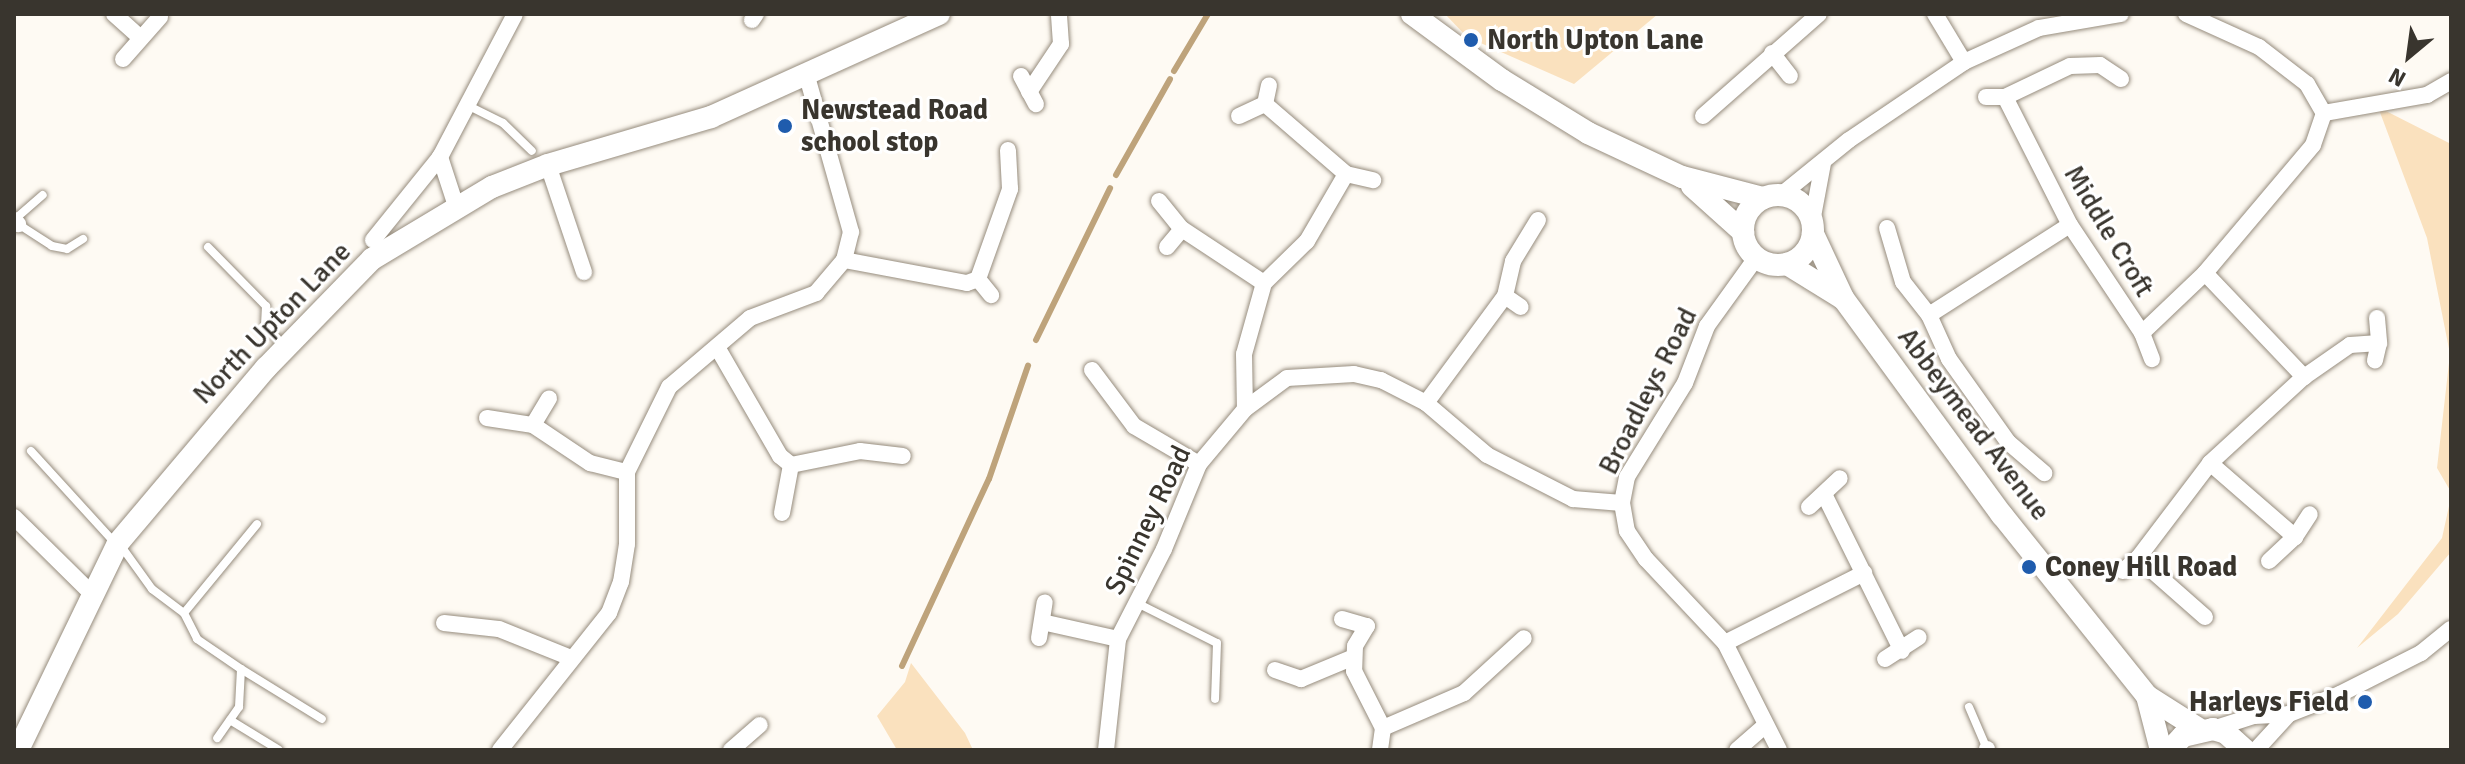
<!DOCTYPE html>
<html>
<head>
<meta charset="utf-8">
<style>
  body { margin:0 }
  #map { position:relative; width:2465px; height:764px; overflow:hidden; background:#fefaf3; font-family:Signika,sans-serif }
  div>[style] { position:absolute }
  [style*='--x'] { left:calc(var(--x)*1px); top:calc(var(--y)*1px); width:calc(var(--w)*1px); rotate:calc(var(--a)*1deg) }
  .green>* { inset:0; background:#fae1be }
  .stream>* { height:6px; margin:-3px; padding:0 3px; transform-origin:3px; border-radius:3px; background:#bea37b }
  .roads { filter:drop-shadow(0 0 2px #968c7d) drop-shadow(0 0 2px #968c7d) }
  .lane>* { height:8px; margin:-4px; padding:0 4px; transform-origin:4px; border-radius:4px; background:#fff }
  .street>* { height:16px; margin:-8px; padding:0 8px; transform-origin:8px; border-radius:8px; background:#fff }
  .secondary>* { height:22px; margin:-11px; padding:0 11px; transform-origin:11px; border-radius:11px; background:#fff }
  .secondary>.ring { margin:-11px; padding:0; box-sizing:content-box; background:none; border:22px solid #fff; border-radius:50% }
  .dots>* { width:22px; height:22px; translate:-50% -50%; box-sizing:border-box; border:4px solid #fff; border-radius:50% }
  span { translate:-50% -50%; white-space:nowrap; text-align:center; line-height:1.15; -webkit-text-stroke:6px #fff; paint-order:stroke }
  .poi-label { font-size:28px; color:#39352e; font-weight:700 }
  .left { translate:0 -50%; text-align:left }
  .right { translate:-100% -50%; text-align:right }
  .street-label { font-size:28px; color:#39352e }
  .frame { position:absolute; inset:0; border:16px solid #39352e; pointer-events:none }
  .north { position:absolute; left:2369px; top:16px; width:80px; height:80px; -webkit-text-stroke:6px #fff; paint-order:stroke; rotate:209deg; font-size:22px; font-weight:700; line-height:32px; text-align:center; color:#39352e }
  .north::after { content:''; display:block; margin:auto; width:28px; height:36px; background:#39352e; clip-path:polygon(50% 0,100% 100%,50% 72%,0 100%) }
</style>
</head>
<body>
<div id="map">
  <div class="green">
    <i style="clip-path:polygon(1445px 14px,1658px 14px,1574px 84px,1467px 37px)"></i>
    <i style="clip-path:polygon(2378px 107px,2451px 144px,2451px 492px,2437px 468px,2450px 354px,2427px 238px)"></i>
    <i style="clip-path:polygon(2451px 497px,2451px 552px,2398px 614px,2357px 648px,2442px 538px)"></i>
    <i style="clip-path:polygon(911px 663px,965px 733px,973px 750px,897px 750px,877px 716px,905px 682px)"></i>
  </div>
  <div class="stream">
    <i style="--x:1174;--y:71;--w:66;--a:-59.2"></i>
    <i style="--x:1116;--y:175;--w:110;--a:-60.6"></i>
    <i style="--x:1036;--y:340;--w:169;--a:-64"></i>
    <i style="--x:902;--y:666;--w:206;--a:-65.1"></i>
    <i style="--x:989;--y:479;--w:120;--a:-71"></i>
  </div>
  <div class="roads">
    <div class="lane">
      <i style="--x:467;--y:105;--w:40;--a:26.6"></i>
      <i style="--x:503;--y:123;--w:40;--a:44"></i>
      <i style="--x:14;--y:220;--w:38;--a:-41"></i>
      <i style="--x:18;--y:224;--w:40;--a:32.9"></i>
      <i style="--x:52;--y:246;--w:15;--a:11"></i>
      <i style="--x:67;--y:249;--w:19;--a:-32"></i>
      <i style="--x:208;--y:247;--w:83;--a:45.5"></i>
      <i style="--x:266;--y:306;--w:20;--a:93"></i>
      <i style="--x:265;--y:326;--w:29;--a:46"></i>
      <i style="--x:31;--y:451;--w:123;--a:47.6"></i>
      <i style="--x:121;--y:546;--w:53;--a:54.2"></i>
      <i style="--x:152;--y:589;--w:40;--a:37"></i>
      <i style="--x:184;--y:613;--w:29;--a:63"></i>
      <i style="--x:197;--y:639;--w:53;--a:34.3"></i>
      <i style="--x:241;--y:669;--w:38;--a:93"></i>
      <i style="--x:239;--y:707;--w:38;--a:125"></i>
      <i style="--x:1137;--y:603;--w:89;--a:26.6"></i>
      <i style="--x:1217;--y:643;--w:56;--a:92"></i>
      <i style="--x:184;--y:613;--w:115;--a:-50.6"></i>
      <i style="--x:241;--y:669;--w:95;--a:31.7"></i>
      <i style="--x:1969;--y:707;--w:46;--a:66.8"></i>
      <i style="--x:230;--y:720;--w:57;--a:31.5"></i>
    </div>
    <div class="street">
      <i style="--x:114;--y:14;--w:36;--a:42"></i>
      <i style="--x:1935;--y:14;--w:56;--a:58.9"></i>
      <i style="--x:2186;--y:14;--w:80;--a:24.3"></i>
      <i style="--x:2259;--y:47;--w:61;--a:37.6"></i>
      <i style="--x:2307;--y:84;--w:34;--a:60"></i>
      <i style="--x:2324;--y:113;--w:105;--a:-9.9"></i>
      <i style="--x:2427;--y:95;--w:28;--a:-30"></i>
      <i style="--x:752;--y:20;--w:7;--a:-56"></i>
      <i style="--x:1772;--y:53;--w:29;--a:52"></i>
      <i style="--x:123;--y:59;--w:56;--a:-48.6"></i>
      <i style="--x:1021;--y:76;--w:32;--a:62"></i>
      <i style="--x:2121;--y:79;--w:25;--a:-146"></i>
      <i style="--x:2100;--y:65;--w:30;--a:178"></i>
      <i style="--x:2070;--y:66;--w:72;--a:154.5"></i>
      <i style="--x:2005;--y:97;--w:144;--a:63.1"></i>
      <i style="--x:2070;--y:225;--w:130;--a:56.3"></i>
      <i style="--x:2142;--y:333;--w:87;--a:-43.6"></i>
      <i style="--x:2205;--y:273;--w:167;--a:-49.8"></i>
      <i style="--x:2313;--y:145;--w:34;--a:-71"></i>
      <i style="--x:1029;--y:92;--w:58;--a:-56.3"></i>
      <i style="--x:1061;--y:44;--w:30;--a:-94"></i>
      <i style="--x:1986;--y:97;--w:19;--a:0"></i>
      <i style="--x:1265;--y:104;--w:19;--a:-78"></i>
      <i style="--x:1239;--y:116;--w:29;--a:-25"></i>
      <i style="--x:1265;--y:104;--w:107;--a:40.8"></i>
      <i style="--x:1346;--y:174;--w:78;--a:120.2"></i>
      <i style="--x:1307;--y:241;--w:60;--a:135.7"></i>
      <i style="--x:1264;--y:283;--w:74;--a:105.7"></i>
      <i style="--x:1244;--y:354;--w:55;--a:89"></i>
      <i style="--x:1703;--y:116;--w:154;--a:-41.3"></i>
      <i style="--x:548;--y:165;--w:113;--a:71.4"></i>
      <i style="--x:1346;--y:174;--w:28;--a:13"></i>
      <i style="--x:1781;--y:195;--w:87;--a:-39"></i>
      <i style="--x:1849;--y:140;--w:139;--a:-34.1"></i>
      <i style="--x:1964;--y:62;--w:82;--a:-24.4"></i>
      <i style="--x:2039;--y:28;--w:83;--a:-9.7"></i>
      <i style="--x:1159;--y:201;--w:36;--a:51"></i>
      <i style="--x:1182;--y:229;--w:98;--a:33.4"></i>
      <i style="--x:456;--y:206;--w:52;--a:-108.1"></i>
      <i style="--x:440;--y:157;--w:161;--a:-62.3"></i>
      <i style="--x:14;--y:220;--w:6;--a:45"></i>
      <i style="--x:1812;--y:222;--w:60;--a:-79.4"></i>
      <i style="--x:1887;--y:228;--w:56;--a:73.5"></i>
      <i style="--x:1903;--y:282;--w:42;--a:51.8"></i>
      <i style="--x:1929;--y:315;--w:48;--a:65.6"></i>
      <i style="--x:1949;--y:359;--w:102;--a:54.6"></i>
      <i style="--x:2008;--y:442;--w:48;--a:40.7"></i>
      <i style="--x:373;--y:240;--w:107;--a:-51.1"></i>
      <i style="--x:1167;--y:247;--w:23;--a:-50"></i>
      <i style="--x:1756;--y:258;--w:84;--a:125.8"></i>
      <i style="--x:1707;--y:326;--w:61;--a:111.1"></i>
      <i style="--x:1685;--y:383;--w:110;--a:121.7"></i>
      <i style="--x:1627;--y:477;--w:26;--a:101"></i>
      <i style="--x:1622;--y:503;--w:28;--a:80"></i>
      <i style="--x:1627;--y:531;--w:34;--a:56"></i>
      <i style="--x:1646;--y:559;--w:115;--a:46.8"></i>
      <i style="--x:1725;--y:643;--w:120;--a:63.2"></i>
      <i style="--x:844;--y:260;--w:125;--a:10.6"></i>
      <i style="--x:967;--y:283;--w:12;--a:-20"></i>
      <i style="--x:978;--y:279;--w:96;--a:-70.4"></i>
      <i style="--x:1010;--y:189;--w:39;--a:-93"></i>
      <i style="--x:2205;--y:273;--w:144;--a:46.4"></i>
      <i style="--x:978;--y:279;--w:21;--a:51"></i>
      <i style="--x:1505;--y:296;--w:19;--a:35"></i>
      <i style="--x:1929;--y:315;--w:167;--a:-32.6"></i>
      <i style="--x:2377;--y:318;--w:25;--a:85"></i>
      <i style="--x:2142;--y:333;--w:28;--a:69"></i>
      <i style="--x:717;--y:347;--w:126;--a:60"></i>
      <i style="--x:780;--y:456;--w:14;--a:39"></i>
      <i style="--x:791;--y:465;--w:70;--a:-11.5"></i>
      <i style="--x:860;--y:451;--w:43;--a:6.6"></i>
      <i style="--x:1092;--y:370;--w:70;--a:53.1"></i>
      <i style="--x:1134;--y:426;--w:75;--a:30.3"></i>
      <i style="--x:1426;--y:403;--w:133;--a:-53.6"></i>
      <i style="--x:1505;--y:296;--w:36;--a:-77"></i>
      <i style="--x:1513;--y:261;--w:48;--a:-58.6"></i>
      <i style="--x:487;--y:418;--w:47;--a:8.7"></i>
      <i style="--x:533;--y:425;--w:69;--a:33.7"></i>
      <i style="--x:590;--y:463;--w:38;--a:14"></i>
      <i style="--x:533;--y:425;--w:31;--a:-59"></i>
      <i style="--x:2210;--y:463;--w:113;--a:41"></i>
      <i style="--x:2295;--y:537;--w:27;--a:-57"></i>
      <i style="--x:1824;--y:494;--w:175;--a:63.6"></i>
      <i style="--x:1809;--y:507;--w:42;--a:-43.1"></i>
      <i style="--x:782;--y:513;--w:49;--a:-79.4"></i>
      <i style="--x:14;--y:517;--w:111;--a:44.6"></i>
      <i style="--x:2269;--y:561;--w:35;--a:-43"></i>
      <i style="--x:2123;--y:571;--w:20;--a:-41"></i>
      <i style="--x:2205;--y:617;--w:89;--a:-138.6"></i>
      <i style="--x:2138;--y:558;--w:119;--a:-52.8"></i>
      <i style="--x:2210;--y:463;--w:127;--a:-42.5"></i>
      <i style="--x:2304;--y:377;--w:56;--a:-34.8"></i>
      <i style="--x:2350;--y:345;--w:29;--a:-4"></i>
      <i style="--x:2379;--y:343;--w:18;--a:103"></i>
      <i style="--x:1342;--y:619;--w:26;--a:16"></i>
      <i style="--x:1367;--y:626;--w:23;--a:121"></i>
      <i style="--x:1355;--y:646;--w:25;--a:92"></i>
      <i style="--x:1354;--y:671;--w:64;--a:63"></i>
      <i style="--x:1383;--y:728;--w:22;--a:98"></i>
      <i style="--x:1042;--y:622;--w:78;--a:12.6"></i>
      <i style="--x:444;--y:623;--w:55;--a:6.2"></i>
      <i style="--x:499;--y:629;--w:78;--a:21.9"></i>
      <i style="--x:1039;--y:638;--w:36;--a:-81"></i>
      <i style="--x:1725;--y:643;--w:156;--a:-26.7"></i>
      <i style="--x:1885;--y:659;--w:40;--a:-32.9"></i>
      <i style="--x:1275;--y:670;--w:28;--a:19"></i>
      <i style="--x:1301;--y:679;--w:57;--a:-22.5"></i>
      <i style="--x:1383;--y:728;--w:88;--a:-23.4"></i>
      <i style="--x:1464;--y:693;--w:81;--a:-42.5"></i>
      <i style="--x:2213;--y:729;--w:43;--a:-17.6"></i>
      <i style="--x:2254;--y:716;--w:35;--a:-3"></i>
      <i style="--x:2289;--y:714;--w:55;--a:-21.4"></i>
      <i style="--x:2340;--y:694;--w:91;--a:-26.8"></i>
      <i style="--x:2421;--y:653;--w:38;--a:-39"></i>
      <i style="--x:1987;--y:749;--w:1;--a:90"></i>
      <i style="--x:500;--y:750;--w:175;--a:-51.5"></i>
      <i style="--x:609;--y:613;--w:33;--a:-69"></i>
      <i style="--x:621;--y:582;--w:38;--a:-81"></i>
      <i style="--x:627;--y:544;--w:72;--a:-90"></i>
      <i style="--x:627;--y:472;--w:95;--a:-63.7"></i>
      <i style="--x:669;--y:387;--w:106;--a:-40.4"></i>
      <i style="--x:750;--y:318;--w:71;--a:-20.7"></i>
      <i style="--x:816;--y:293;--w:43;--a:-49.7"></i>
      <i style="--x:844;--y:260;--w:29;--a:-76"></i>
      <i style="--x:851;--y:232;--w:161;--a:-105.8"></i>
      <i style="--x:731;--y:750;--w:38;--a:-41"></i>
      <i style="--x:1106;--y:750;--w:112;--a:-83.8"></i>
      <i style="--x:1118;--y:639;--w:101;--a:-62.9"></i>
      <i style="--x:1164;--y:549;--w:92;--a:-67.6"></i>
      <i style="--x:1199;--y:464;--w:72;--a:-50.1"></i>
      <i style="--x:1245;--y:409;--w:52;--a:-36.4"></i>
      <i style="--x:1287;--y:378;--w:67;--a:-3.4"></i>
      <i style="--x:1354;--y:374;--w:28;--a:13"></i>
      <i style="--x:1381;--y:380;--w:51;--a:27.1"></i>
      <i style="--x:1426;--y:403;--w:80;--a:40.4"></i>
      <i style="--x:1487;--y:455;--w:97;--a:27.1"></i>
      <i style="--x:1573;--y:499;--w:49;--a:4.7"></i>
      <i style="--x:1737;--y:750;--w:38;--a:-41"></i>
      <i style="--x:2256;--y:750;--w:49;--a:-47.5"></i>
    </div>
    <div class="secondary">
      <i style="--x:1412;--y:14;--w:112;--a:36.3"></i>
      <i style="--x:1502;--y:80;--w:101;--a:31.6"></i>
      <i style="--x:1588;--y:133;--w:104;--a:25.1"></i>
      <i style="--x:1682;--y:177;--w:84;--a:14.5"></i>
      <i style="--x:1692;--y:186;--w:69;--a:42"></i>
      <i class="ring" style="left:1743px;top:195px;width:48px;height:48px"></i>
      <i style="--x:1813;--y:234;--w:71;--a:64.9"></i>
      <i style="--x:1843;--y:298;--w:269;--a:53.8"></i>
      <i style="--x:2002;--y:515;--w:232;--a:51.3"></i>
      <i style="--x:2147;--y:696;--w:62;--a:32.4"></i>
      <i style="--x:1787;--y:264;--w:65;--a:31.7"></i>
      <i style="--x:2147;--y:696;--w:56;--a:75.5"></i>
      <i style="--x:18;--y:750;--w:230;--a:-64.2"></i>
      <i style="--x:118;--y:543;--w:229;--a:-49.8"></i>
      <i style="--x:266;--y:368;--w:152;--a:-45.8"></i>
      <i style="--x:372;--y:259;--w:140;--a:-31"></i>
      <i style="--x:492;--y:187;--w:60;--a:-21.4"></i>
      <i style="--x:548;--y:165;--w:170;--a:-16.4"></i>
      <i style="--x:711;--y:117;--w:250;--a:-24.3"></i>
      <i style="--x:2170;--y:750;--w:19;--a:-47"></i>
      <i style="--x:2183;--y:736;--w:31;--a:-13"></i>
      <i style="--x:2213;--y:729;--w:14;--a:17"></i>
      <i style="--x:2226;--y:733;--w:25;--a:42"></i>
    </div>
  </div>
  <div class="dots">
    <i style="left:1471px;top:40px;background:#1f5cad"></i>
    <i style="left:785px;top:126px;background:#1f5cad"></i>
    <i style="left:2029px;top:567px;background:#1f5cad"></i>
    <i style="left:2365px;top:702px;background:#1f5cad"></i>
  </div>
  <div class="poi-label">
    <span class="left" style="left:1487px;top:40px">North Upton Lane</span>
    <span class="left" style="left:801px;top:126px">Newstead Road<br>school stop</span>
    <span class="left" style="left:2045px;top:567px">Coney Hill Road</span>
    <span class="right" style="left:2349px;top:702px">Harleys Field</span>
  </div>
  <div class="street-label">
    <span style="left:2109px;top:231px;rotate:59deg">Middle Croft</span>
    <span style="left:272px;top:323px;rotate:-46deg">North Upton Lane</span>
    <span style="left:1648px;top:391px;rotate:-63deg">Broadleys Road</span>
    <span style="left:1974px;top:424px;rotate:53deg">Abbeymead Avenue</span>
    <span style="left:1148px;top:520px;rotate:-64deg">Spinney Road</span>
  </div>
  <div class="frame"></div>
  <div class="north">N</div>
</div>
</body>
</html>
